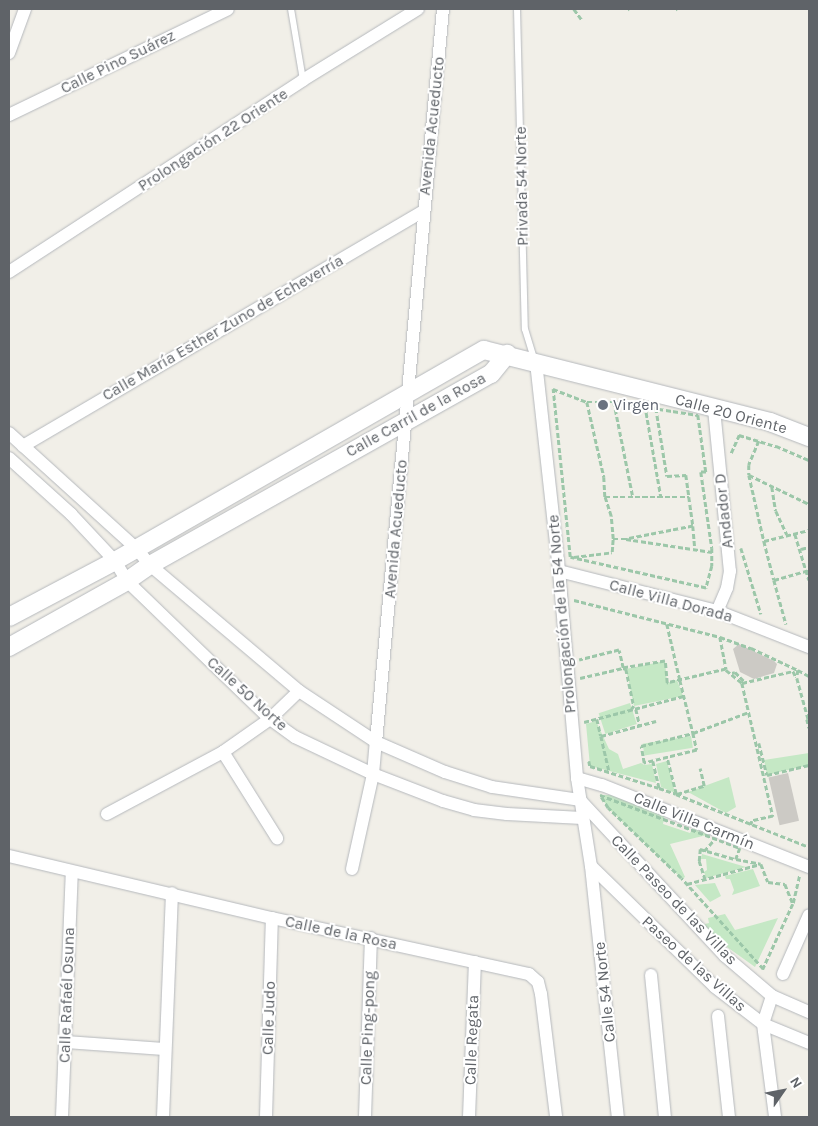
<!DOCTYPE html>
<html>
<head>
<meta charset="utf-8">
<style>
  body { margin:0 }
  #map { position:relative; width:818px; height:1126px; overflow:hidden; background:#f1efe8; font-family:Karla,sans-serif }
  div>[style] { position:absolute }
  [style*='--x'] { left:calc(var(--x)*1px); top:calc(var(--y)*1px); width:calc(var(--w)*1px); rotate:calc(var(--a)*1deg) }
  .green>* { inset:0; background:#c5e8c5; transform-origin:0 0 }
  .building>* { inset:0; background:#cccac5; transform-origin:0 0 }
  .path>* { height:2.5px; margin-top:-1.25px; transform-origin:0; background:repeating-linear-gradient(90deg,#9cc7a9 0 5px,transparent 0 7.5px) }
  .roads { filter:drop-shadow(0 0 1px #b5b8bc) drop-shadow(0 0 1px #b5b8bc) }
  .lane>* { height:6px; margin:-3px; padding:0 3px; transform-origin:3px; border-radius:3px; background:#fff }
  .street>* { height:12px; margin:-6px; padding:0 6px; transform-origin:6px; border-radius:6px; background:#fff }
  .secondary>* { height:18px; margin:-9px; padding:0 9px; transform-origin:9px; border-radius:9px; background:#fff }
  .dots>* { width:14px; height:14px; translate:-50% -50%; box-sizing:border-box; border:2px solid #fff; border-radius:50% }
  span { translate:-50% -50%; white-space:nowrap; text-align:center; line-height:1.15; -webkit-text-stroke:4px #fff; paint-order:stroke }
  .street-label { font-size:16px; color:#5f6368 }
  .worship-label { font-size:16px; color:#5b616d }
  .left { translate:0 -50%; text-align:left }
  .frame { position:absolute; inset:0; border:10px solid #5f6368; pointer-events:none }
  .north { position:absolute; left:758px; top:1066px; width:50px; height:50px; -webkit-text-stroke:4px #fff; paint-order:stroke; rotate:57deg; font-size:14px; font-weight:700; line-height:20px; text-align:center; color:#5f6368 }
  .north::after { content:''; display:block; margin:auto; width:18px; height:22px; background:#5f6368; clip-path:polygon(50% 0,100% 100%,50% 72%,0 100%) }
</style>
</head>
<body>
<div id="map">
  <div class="green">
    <i style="clip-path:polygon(665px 661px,667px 683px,677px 680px,683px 696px,634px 706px,626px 669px)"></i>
    <i style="left:630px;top:703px;width:22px;height:33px;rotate:72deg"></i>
    <i style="clip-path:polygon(596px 721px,609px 749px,618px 754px,623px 769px,641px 763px,644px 765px,652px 764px,656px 783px,590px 766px,586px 724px)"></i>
    <i style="left:691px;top:736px;width:12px;height:49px;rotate:81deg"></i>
    <i style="clip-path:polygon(809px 753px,809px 765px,767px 775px,764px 760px)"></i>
    <i style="clip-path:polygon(667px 761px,675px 793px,661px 787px,656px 764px)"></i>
    <i style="clip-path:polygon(729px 777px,736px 807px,726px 813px,688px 792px)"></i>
    <i style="clip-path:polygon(600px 795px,635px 795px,665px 813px,663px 824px,690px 833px,694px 826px,711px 834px,670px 844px,685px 877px,682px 879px,608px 808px)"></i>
    <i style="clip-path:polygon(702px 854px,746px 867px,706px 878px,704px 872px,707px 870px,706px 859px,701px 859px)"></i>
    <i style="clip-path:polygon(753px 869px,760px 886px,732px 895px,734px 890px,730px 879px,726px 879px,725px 876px)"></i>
    <i style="clip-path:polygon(715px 883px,721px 896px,710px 902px,695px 885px)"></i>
    <i style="clip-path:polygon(725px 914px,735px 930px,778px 918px,755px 967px,702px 929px,701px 925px,709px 923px,708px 918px)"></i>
  </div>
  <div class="building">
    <i style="clip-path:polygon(739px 644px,774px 661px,777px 664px,774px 673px,754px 679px,740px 672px,733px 649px)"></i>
    <i style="left:788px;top:773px;width:49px;height:20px;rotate:77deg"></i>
  </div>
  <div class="path">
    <i style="--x:574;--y:9;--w:14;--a:54"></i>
    <i style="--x:629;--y:9;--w:1;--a:45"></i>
    <i style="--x:677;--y:9;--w:1;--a:45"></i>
    <i style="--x:553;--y:389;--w:36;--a:21"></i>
    <i style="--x:587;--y:402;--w:27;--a:0"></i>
    <i style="--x:614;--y:402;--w:85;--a:8.8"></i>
    <i style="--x:698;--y:415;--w:58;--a:82"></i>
    <i style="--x:706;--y:472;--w:5;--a:180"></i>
    <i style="--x:701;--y:472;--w:77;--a:81.8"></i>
    <i style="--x:712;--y:548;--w:18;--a:90"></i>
    <i style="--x:712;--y:566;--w:23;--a:105"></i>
    <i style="--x:706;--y:588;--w:139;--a:-167.2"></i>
    <i style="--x:570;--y:557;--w:169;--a:-95.8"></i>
    <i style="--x:587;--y:402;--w:77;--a:77.2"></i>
    <i style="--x:604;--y:477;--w:20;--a:87"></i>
    <i style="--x:614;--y:402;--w:97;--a:78.7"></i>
    <i style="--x:645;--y:405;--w:93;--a:80.1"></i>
    <i style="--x:656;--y:408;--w:69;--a:80.8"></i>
    <i style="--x:667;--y:476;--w:19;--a:-3"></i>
    <i style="--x:686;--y:475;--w:22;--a:82"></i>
    <i style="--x:759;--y:441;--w:26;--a:113"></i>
    <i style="--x:749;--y:465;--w:10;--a:90"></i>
    <i style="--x:749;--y:475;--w:67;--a:25.8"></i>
    <i style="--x:731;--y:453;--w:20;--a:-66"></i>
    <i style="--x:739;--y:435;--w:39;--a:17"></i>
    <i style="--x:776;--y:446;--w:36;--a:23"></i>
    <i style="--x:749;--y:475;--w:68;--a:77.2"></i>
    <i style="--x:764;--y:541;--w:46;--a:-13.7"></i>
    <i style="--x:772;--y:487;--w:24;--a:81"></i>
    <i style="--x:776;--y:511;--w:26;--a:65"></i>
    <i style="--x:693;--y:526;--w:23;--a:85"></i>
    <i style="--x:795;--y:534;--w:48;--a:73.1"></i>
    <i style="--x:613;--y:539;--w:23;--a:-95"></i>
    <i style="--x:611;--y:516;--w:20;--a:-108"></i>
    <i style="--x:605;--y:497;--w:84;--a:0"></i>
    <i style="--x:689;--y:497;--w:29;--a:82"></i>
    <i style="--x:693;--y:526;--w:68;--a:169"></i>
    <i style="--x:764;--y:541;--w:40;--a:75.6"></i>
    <i style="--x:774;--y:580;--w:36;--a:-16"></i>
    <i style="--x:741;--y:548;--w:69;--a:73.1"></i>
    <i style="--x:801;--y:549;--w:8;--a:-14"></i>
    <i style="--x:574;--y:557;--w:38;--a:-7"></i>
    <i style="--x:612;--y:552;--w:13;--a:-86"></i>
    <i style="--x:613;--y:539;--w:13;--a:0"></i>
    <i style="--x:626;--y:539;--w:87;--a:8.6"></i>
    <i style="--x:774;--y:580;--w:46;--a:74.7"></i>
    <i style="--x:574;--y:600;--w:151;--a:14.2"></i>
    <i style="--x:720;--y:637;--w:33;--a:79"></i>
    <i style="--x:726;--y:669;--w:61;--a:166.7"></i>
    <i style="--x:667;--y:683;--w:22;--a:-95"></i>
    <i style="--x:665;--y:661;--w:43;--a:170.5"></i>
    <i style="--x:623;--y:668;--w:18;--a:-103"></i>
    <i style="--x:619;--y:650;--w:41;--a:166"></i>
    <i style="--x:667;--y:624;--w:57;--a:76.9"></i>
    <i style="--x:680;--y:680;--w:55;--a:76.2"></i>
    <i style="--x:693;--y:733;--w:17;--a:77"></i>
    <i style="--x:697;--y:750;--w:55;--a:166.2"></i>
    <i style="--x:644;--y:763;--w:17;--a:-100"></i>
    <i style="--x:641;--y:746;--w:54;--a:-14"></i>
    <i style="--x:693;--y:733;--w:60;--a:-20.6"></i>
    <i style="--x:720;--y:637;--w:33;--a:20"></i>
    <i style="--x:751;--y:648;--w:52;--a:25.1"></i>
    <i style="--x:798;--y:670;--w:8;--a:97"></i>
    <i style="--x:797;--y:678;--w:46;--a:74.7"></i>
    <i style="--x:726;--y:670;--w:21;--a:39"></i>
    <i style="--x:742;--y:683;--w:137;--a:76.9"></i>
    <i style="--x:773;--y:816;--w:22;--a:167"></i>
    <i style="--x:752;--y:821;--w:4;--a:104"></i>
    <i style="--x:798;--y:670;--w:13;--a:29"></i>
    <i style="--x:732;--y:673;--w:3;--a:-18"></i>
    <i style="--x:735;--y:672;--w:14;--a:45"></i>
    <i style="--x:580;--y:678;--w:44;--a:-13.1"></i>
    <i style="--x:623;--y:668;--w:3;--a:18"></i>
    <i style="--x:626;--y:669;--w:38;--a:78"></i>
    <i style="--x:634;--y:706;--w:4;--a:124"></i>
    <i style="--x:742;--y:683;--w:52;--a:-13.2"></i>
    <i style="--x:793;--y:671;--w:7;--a:63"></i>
    <i style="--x:636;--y:709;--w:17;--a:77"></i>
    <i style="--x:597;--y:719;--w:17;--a:77"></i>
    <i style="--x:601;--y:736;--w:57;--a:-15.3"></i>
    <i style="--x:807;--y:719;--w:9;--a:77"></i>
    <i style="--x:584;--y:722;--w:103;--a:-14.6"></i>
    <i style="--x:601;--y:736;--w:36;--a:77"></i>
    <i style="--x:759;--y:743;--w:33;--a:76"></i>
    <i style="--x:767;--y:775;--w:43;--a:-13.4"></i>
    <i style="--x:589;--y:761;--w:5;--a:79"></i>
    <i style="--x:590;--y:766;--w:72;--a:17.7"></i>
    <i style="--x:653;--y:761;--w:28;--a:77"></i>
    <i style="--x:659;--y:788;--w:18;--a:19"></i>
    <i style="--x:676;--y:794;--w:38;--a:-104"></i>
    <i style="--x:676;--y:794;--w:143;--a:21.7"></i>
    <i style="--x:677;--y:794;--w:28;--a:-17"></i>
    <i style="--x:704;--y:786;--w:18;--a:-103"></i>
    <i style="--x:600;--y:795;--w:150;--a:20.7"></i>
    <i style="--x:740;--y:848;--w:12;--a:110"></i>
    <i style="--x:736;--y:859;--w:25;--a:11"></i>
    <i style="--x:761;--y:864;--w:19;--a:69"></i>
    <i style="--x:768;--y:882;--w:17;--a:7"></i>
    <i style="--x:785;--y:884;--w:22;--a:68"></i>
    <i style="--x:793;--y:904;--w:72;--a:114.8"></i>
    <i style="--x:763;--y:969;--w:122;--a:-132"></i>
    <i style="--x:681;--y:878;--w:101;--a:-136.2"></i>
    <i style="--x:608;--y:808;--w:15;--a:-122"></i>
    <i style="--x:704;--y:851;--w:13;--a:-48"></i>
    <i style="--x:705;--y:880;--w:20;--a:-108"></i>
    <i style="--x:699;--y:861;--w:12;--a:-85"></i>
    <i style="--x:700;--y:849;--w:37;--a:16"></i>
    <i style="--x:687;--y:884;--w:76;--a:-15.3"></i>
    <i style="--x:793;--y:903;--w:28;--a:-77"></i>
  </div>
  <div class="roads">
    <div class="lane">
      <i style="--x:291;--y:9;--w:72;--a:80.4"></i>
      <i style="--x:517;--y:9;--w:320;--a:88.6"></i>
      <i style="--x:525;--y:329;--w:34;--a:73"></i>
    </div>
    <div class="street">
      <i style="--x:9;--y:53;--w:47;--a:-70"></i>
      <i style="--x:9;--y:115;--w:243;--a:-25.8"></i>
      <i style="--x:9;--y:272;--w:351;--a:-33.1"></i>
      <i style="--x:303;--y:80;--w:135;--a:-31.7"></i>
      <i style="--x:536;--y:362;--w:210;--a:83.7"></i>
      <i style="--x:559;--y:571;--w:208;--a:85"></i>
      <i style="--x:577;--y:778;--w:89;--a:81"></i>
      <i style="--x:591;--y:866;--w:252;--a:83.9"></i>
      <i style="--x:714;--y:409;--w:163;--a:84.4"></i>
      <i style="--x:730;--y:571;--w:17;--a:100"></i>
      <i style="--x:727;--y:588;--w:25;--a:113"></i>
      <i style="--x:9;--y:433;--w:171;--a:42.2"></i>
      <i style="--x:136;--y:548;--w:22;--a:51"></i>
      <i style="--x:150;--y:565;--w:195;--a:40.2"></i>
      <i style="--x:299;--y:691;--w:92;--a:33.5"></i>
      <i style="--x:376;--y:742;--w:75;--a:23.5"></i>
      <i style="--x:445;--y:772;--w:49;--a:17.7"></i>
      <i style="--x:492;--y:787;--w:89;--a:8.4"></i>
      <i style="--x:23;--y:446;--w:464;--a:-30.4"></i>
      <i style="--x:9;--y:458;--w:84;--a:42.1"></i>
      <i style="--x:71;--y:514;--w:64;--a:46.9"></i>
      <i style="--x:115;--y:561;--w:23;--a:59"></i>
      <i style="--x:127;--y:581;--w:199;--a:44"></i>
      <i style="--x:270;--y:719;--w:31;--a:36"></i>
      <i style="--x:295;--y:737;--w:86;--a:25.4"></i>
      <i style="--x:373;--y:774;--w:75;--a:21.1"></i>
      <i style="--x:443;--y:801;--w:32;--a:16"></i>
      <i style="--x:474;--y:810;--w:33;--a:7"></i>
      <i style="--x:507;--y:814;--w:75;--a:3.1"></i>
      <i style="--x:559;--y:571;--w:163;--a:14.2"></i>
      <i style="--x:717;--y:611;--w:99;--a:21.4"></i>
      <i style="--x:223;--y:752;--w:102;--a:57.9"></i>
      <i style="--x:577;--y:778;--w:26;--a:16"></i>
      <i style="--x:602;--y:785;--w:223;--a:21.6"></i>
      <i style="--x:580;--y:800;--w:213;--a:47.1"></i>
      <i style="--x:725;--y:956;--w:62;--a:40.4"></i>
      <i style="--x:772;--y:996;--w:40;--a:23.4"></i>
      <i style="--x:107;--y:814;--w:132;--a:-28.1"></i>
      <i style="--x:223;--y:752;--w:57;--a:-35.1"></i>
      <i style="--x:270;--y:719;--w:40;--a:-44"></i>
      <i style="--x:9;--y:856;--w:270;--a:13.3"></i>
      <i style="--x:272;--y:918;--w:263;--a:12.3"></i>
      <i style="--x:529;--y:974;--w:12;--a:42"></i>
      <i style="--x:538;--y:982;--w:12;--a:76"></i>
      <i style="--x:541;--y:994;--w:124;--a:83"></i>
      <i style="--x:591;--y:866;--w:173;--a:44.3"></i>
      <i style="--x:715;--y:987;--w:61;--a:37.6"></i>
      <i style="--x:763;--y:1024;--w:50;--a:22.4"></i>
      <i style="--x:352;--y:869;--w:97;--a:-77.5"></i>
      <i style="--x:373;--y:774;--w:32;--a:-85"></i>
      <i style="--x:376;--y:742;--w:736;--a:-84.78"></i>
      <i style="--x:783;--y:974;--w:64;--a:-66.2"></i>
      <i style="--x:651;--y:975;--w:143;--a:84.4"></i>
      <i style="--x:772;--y:996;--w:29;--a:108"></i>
      <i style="--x:763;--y:1024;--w:94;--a:82.6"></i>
      <i style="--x:718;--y:1016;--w:102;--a:83.8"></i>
      <i style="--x:65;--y:1042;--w:100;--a:4"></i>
      <i style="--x:62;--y:1117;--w:245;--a:-87.7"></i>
      <i style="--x:163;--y:1117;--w:224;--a:-87.7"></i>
      <i style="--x:266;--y:1117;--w:199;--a:-88.3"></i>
      <i style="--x:365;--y:1117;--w:179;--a:-88.1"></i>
      <i style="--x:469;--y:1117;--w:155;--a:-87.8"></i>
    </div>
    <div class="secondary">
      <i style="--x:9;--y:617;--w:120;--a:-27.8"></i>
      <i style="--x:115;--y:561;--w:425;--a:-29.8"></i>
      <i style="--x:484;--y:350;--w:295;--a:14.1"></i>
      <i style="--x:770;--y:422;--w:42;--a:21"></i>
      <i style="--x:9;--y:647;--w:135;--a:-29.2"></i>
      <i style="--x:127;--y:581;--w:28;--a:-35"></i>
      <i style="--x:150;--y:565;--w:391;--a:-29.3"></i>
      <i style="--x:491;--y:374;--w:26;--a:-51"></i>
    </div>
  </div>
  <div class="dots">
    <i style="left:603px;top:405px;background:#6b7280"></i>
  </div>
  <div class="street-label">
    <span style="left:118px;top:62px;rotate:-26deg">Calle Pino Suárez</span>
    <span style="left:432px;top:126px;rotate:-84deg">Avenida Acueducto</span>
    <span style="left:213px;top:140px;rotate:-33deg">Prolongación 22 Oriente</span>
    <span style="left:522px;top:186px;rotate:-91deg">Privada 54 Norte</span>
    <span style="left:223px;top:328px;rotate:-30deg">Calle María Esther Zuno de Echeverría</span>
    <span style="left:731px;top:414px;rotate:15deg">Calle 20 Oriente</span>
    <span style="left:416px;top:415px;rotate:-29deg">Calle Carril de la Rosa</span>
    <span style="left:724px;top:511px;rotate:-96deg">Andador D</span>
    <span style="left:396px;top:529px;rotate:-85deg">Avenida Acueducto</span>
    <span style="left:671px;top:601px;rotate:15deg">Calle Villa Dorada</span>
    <span style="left:562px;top:614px;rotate:-95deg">Prolongación de la 54 Norte</span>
    <span style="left:247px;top:694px;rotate:42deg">Calle 50 Norte</span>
    <span style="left:694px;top:821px;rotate:22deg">Calle Villa Carmín</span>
    <span style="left:674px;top:900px;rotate:46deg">Calle Paseo de las Villas</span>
    <span style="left:341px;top:933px;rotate:12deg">Calle de la Rosa</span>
    <span style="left:694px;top:964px;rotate:42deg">Paseo de las Villas</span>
    <span style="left:605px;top:992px;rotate:-96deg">Calle 54 Norte</span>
    <span style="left:67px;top:995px;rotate:-88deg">Calle Rafaél Osuna</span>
    <span style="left:269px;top:1018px;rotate:-88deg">Calle Judo</span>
    <span style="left:368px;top:1028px;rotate:-88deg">Calle Ping-pong</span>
    <span style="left:472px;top:1040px;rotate:-88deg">Calle Regata</span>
  </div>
  <div class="worship-label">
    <span class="left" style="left:613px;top:405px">Virgen</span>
  </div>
  <div class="frame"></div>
  <div class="north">N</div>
</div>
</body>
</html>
